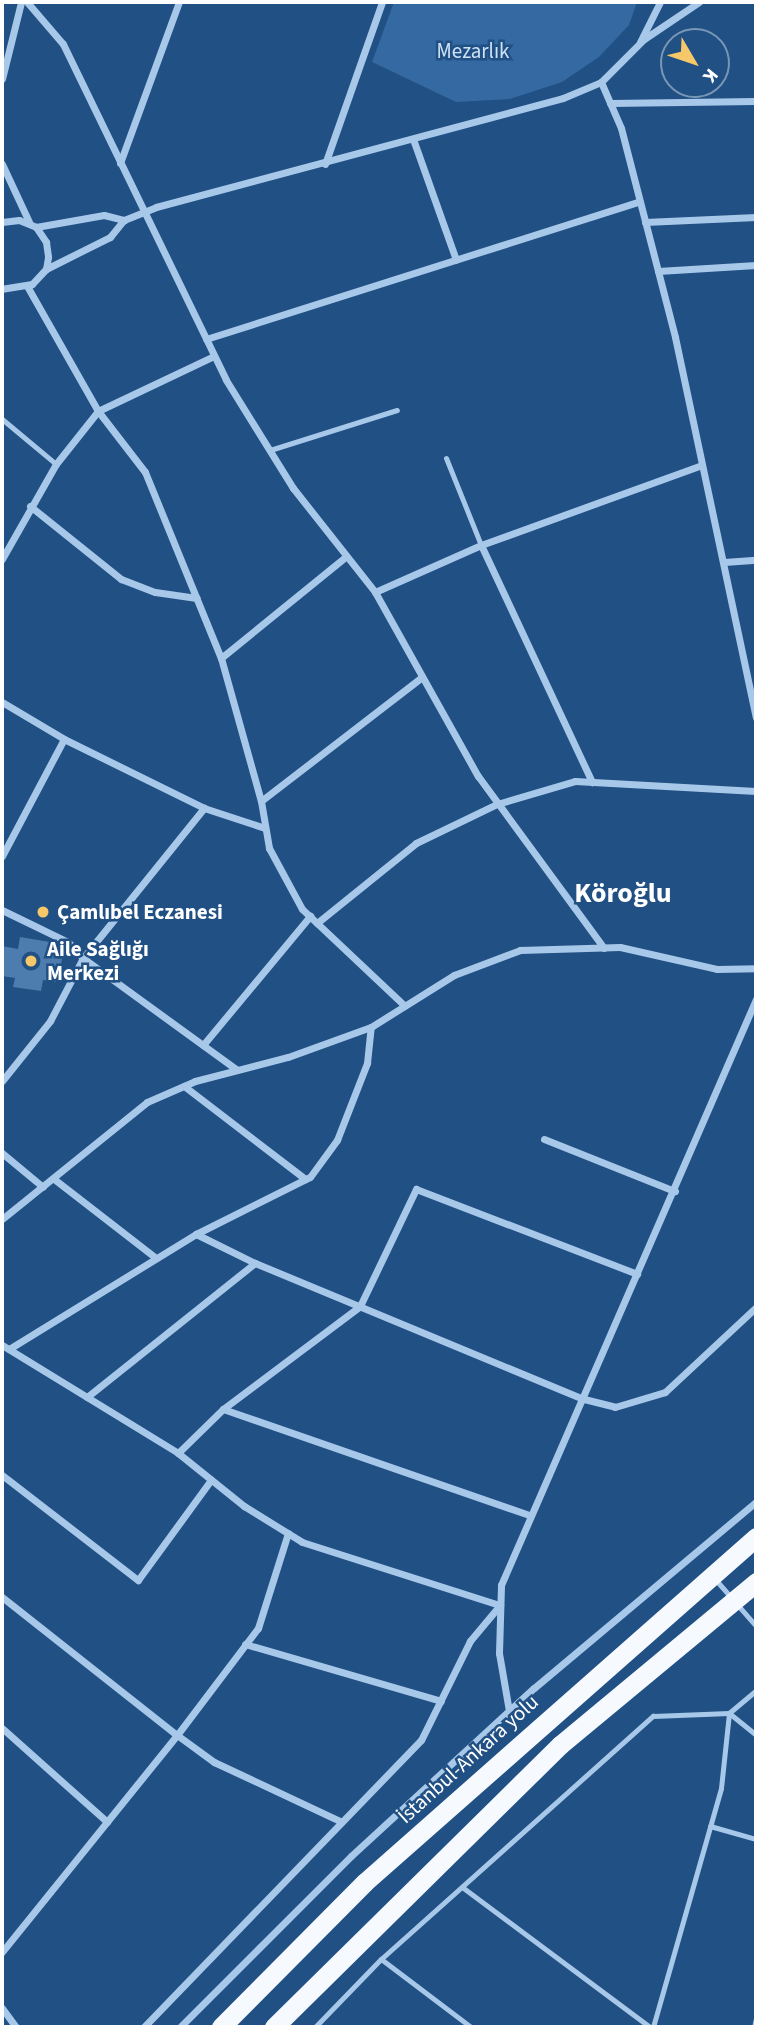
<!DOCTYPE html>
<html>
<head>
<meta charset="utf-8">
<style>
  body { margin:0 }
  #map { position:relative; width:758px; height:2029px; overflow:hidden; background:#205084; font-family:"Source Sans 3",sans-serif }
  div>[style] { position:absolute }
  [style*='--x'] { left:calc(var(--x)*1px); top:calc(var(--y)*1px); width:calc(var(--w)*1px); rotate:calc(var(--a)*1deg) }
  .green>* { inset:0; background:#346aa1 }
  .building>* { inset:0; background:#4d7cae }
  .service>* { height:5px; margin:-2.5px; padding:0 2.5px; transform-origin:2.5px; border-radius:2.5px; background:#a8c8e9 }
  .minor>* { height:7px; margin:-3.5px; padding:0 3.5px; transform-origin:3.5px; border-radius:3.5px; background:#a8c8e9 }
  .trunk>* { height:19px; margin:-9.5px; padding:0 9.5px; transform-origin:9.5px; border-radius:9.5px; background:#f6f9fe }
  .dots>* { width:19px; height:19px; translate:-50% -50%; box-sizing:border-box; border:4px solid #205084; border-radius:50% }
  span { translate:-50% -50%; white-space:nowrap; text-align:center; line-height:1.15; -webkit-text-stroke:5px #205084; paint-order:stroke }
  .park-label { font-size:21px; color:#cde1f7 }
  .poi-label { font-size:21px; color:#fff; font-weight:700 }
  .left { translate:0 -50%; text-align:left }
  .street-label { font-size:21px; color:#fff }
  .district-label { font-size:28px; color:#fff; font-weight:700 }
  .frame { position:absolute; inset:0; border:4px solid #fff; pointer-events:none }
  .north { position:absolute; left:660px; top:28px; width:70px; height:70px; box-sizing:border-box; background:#205084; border:2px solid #7996b5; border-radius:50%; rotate:129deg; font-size:19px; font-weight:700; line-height:28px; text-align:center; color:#fff }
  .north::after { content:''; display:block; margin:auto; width:24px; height:32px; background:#f6c869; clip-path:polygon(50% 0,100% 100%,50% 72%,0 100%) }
</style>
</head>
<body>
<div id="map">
  <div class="green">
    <i style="clip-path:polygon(394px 2px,637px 2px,629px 25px,599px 57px,562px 82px,510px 99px,456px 102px,372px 62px)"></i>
  </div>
  <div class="building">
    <i style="clip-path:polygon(20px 937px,50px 942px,48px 951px,63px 953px,58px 982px,43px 980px,41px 991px,13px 987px,15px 978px,2px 976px,2px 946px,18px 949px)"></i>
  </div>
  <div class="service">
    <i style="--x:2;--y:419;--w:70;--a:39.8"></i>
    <i style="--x:270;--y:450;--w:133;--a:-17.5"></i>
    <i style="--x:446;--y:458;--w:94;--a:68.1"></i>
    <i style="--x:715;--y:1579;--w:62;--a:48.9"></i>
    <i style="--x:729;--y:1713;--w:35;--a:39"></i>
    <i style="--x:710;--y:1826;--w:48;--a:15.8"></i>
    <i style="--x:462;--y:1887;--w:234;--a:36.7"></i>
    <i style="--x:381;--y:1959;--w:113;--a:37.1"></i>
    <i style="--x:315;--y:2027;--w:95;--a:-45.9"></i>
    <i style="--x:381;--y:1959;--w:365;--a:-41.8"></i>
    <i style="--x:653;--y:1716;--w:76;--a:-2.3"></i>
    <i style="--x:729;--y:1713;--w:35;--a:-40"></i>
    <i style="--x:653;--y:2027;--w:248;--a:-74.1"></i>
    <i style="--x:721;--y:1788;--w:75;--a:-83.9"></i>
    <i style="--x:754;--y:2027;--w:9;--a:-77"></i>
  </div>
  <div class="minor">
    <i style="--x:27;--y:2;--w:55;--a:49.4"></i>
    <i style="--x:63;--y:44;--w:373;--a:64.1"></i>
    <i style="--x:226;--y:380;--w:127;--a:58.2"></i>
    <i style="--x:293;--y:488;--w:132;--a:51.7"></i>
    <i style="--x:375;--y:592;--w:211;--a:60.8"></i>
    <i style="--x:478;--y:776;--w:213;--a:53.8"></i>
    <i style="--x:640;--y:42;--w:45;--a:-63.4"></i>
    <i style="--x:2;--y:79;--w:79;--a:-76.1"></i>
    <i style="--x:601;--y:82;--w:50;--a:66.5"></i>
    <i style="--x:621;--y:128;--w:216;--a:75.5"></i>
    <i style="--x:675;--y:337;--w:389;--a:78"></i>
    <i style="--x:610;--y:103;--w:146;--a:-0.8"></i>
    <i style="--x:413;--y:139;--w:128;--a:70.4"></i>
    <i style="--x:120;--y:163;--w:171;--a:-69.9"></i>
    <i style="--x:2;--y:164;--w:64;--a:65"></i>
    <i style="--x:325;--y:164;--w:172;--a:-70.6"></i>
    <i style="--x:2;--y:222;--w:17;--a:-7"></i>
    <i style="--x:19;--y:220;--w:18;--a:22"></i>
    <i style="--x:36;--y:227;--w:18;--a:56"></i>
    <i style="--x:46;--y:242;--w:15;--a:82"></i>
    <i style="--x:48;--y:257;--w:12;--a:99"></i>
    <i style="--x:46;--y:269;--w:21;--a:133"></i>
    <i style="--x:32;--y:284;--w:30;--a:171"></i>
    <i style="--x:645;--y:222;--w:111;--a:-2.6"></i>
    <i style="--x:36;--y:227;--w:69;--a:-10"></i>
    <i style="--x:104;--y:215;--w:21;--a:14"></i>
    <i style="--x:46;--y:269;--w:72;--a:-26.6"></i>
    <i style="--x:110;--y:237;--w:22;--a:-51"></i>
    <i style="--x:124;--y:220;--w:35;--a:-22"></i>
    <i style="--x:156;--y:207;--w:421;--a:-15"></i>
    <i style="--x:563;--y:98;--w:41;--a:-22.8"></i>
    <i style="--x:601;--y:82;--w:61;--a:-45"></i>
    <i style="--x:644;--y:39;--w:66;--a:-33.9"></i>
    <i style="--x:658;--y:271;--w:98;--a:-3.5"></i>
    <i style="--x:27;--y:286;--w:144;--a:60.4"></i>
    <i style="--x:98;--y:411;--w:77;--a:52.4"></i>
    <i style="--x:145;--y:472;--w:201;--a:67.8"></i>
    <i style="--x:221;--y:658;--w:148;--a:74.4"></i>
    <i style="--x:261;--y:801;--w:48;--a:80.3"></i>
    <i style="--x:269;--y:848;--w:69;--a:61.6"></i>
    <i style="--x:302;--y:909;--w:141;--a:43.3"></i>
    <i style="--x:206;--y:339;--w:455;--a:-17.6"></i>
    <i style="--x:30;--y:506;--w:117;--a:38.7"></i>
    <i style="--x:121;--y:579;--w:36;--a:21"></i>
    <i style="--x:155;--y:592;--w:42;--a:8.1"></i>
    <i style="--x:481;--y:545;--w:262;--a:64.9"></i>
    <i style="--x:2;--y:559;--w:109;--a:-60.4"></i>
    <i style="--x:56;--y:464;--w:68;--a:-51.6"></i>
    <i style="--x:98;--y:411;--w:128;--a:-25.4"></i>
    <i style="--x:724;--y:562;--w:32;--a:-4"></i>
    <i style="--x:375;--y:592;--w:116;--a:-23.9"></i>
    <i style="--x:481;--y:545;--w:232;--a:-19.9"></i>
    <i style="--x:221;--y:658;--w:159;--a:-39.1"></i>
    <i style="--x:2;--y:702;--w:72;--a:30.8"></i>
    <i style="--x:64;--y:739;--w:156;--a:26.2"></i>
    <i style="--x:204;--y:808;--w:64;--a:18.2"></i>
    <i style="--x:261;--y:801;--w:203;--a:-37.6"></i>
    <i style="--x:2;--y:856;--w:132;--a:-62.1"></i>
    <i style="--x:2;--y:910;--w:73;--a:25.9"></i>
    <i style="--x:68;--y:942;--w:22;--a:47"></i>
    <i style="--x:83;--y:958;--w:193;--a:-51.1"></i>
    <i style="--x:317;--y:923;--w:127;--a:-38.9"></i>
    <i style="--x:416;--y:843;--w:90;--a:-25.7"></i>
    <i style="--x:497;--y:804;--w:81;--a:-16.4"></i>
    <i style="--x:575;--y:781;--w:181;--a:3.2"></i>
    <i style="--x:203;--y:1045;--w:168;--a:-50.3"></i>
    <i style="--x:2;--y:1081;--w:77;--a:-51.3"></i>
    <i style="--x:50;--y:1021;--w:71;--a:-62.4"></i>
    <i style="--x:83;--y:958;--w:190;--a:36"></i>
    <i style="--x:184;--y:1086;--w:153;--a:37.5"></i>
    <i style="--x:544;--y:1139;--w:141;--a:21.7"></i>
    <i style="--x:2;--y:1153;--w:53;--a:39.7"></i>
    <i style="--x:54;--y:1179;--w:129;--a:37.8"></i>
    <i style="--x:2;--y:1219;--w:186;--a:-38.9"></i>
    <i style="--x:147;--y:1102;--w:52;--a:-23.6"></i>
    <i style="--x:195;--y:1081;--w:96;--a:-14.5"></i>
    <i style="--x:288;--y:1057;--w:88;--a:-19.9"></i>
    <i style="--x:371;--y:1027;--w:98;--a:-32.1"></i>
    <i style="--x:454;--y:975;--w:71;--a:-20.7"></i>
    <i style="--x:520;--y:950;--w:100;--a:-1.7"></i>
    <i style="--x:620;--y:947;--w:99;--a:12.8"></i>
    <i style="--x:717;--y:969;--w:39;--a:-1"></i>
    <i style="--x:196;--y:1234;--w:66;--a:26.2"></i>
    <i style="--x:255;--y:1263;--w:356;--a:22.5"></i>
    <i style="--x:584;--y:1399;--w:32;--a:14"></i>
    <i style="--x:615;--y:1407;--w:52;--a:-16.7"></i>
    <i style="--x:665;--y:1392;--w:125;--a:-43"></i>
    <i style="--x:2;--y:1345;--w:206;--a:31.5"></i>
    <i style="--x:178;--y:1453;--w:85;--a:38.8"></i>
    <i style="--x:244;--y:1506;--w:68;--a:31.8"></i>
    <i style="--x:302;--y:1542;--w:208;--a:17.7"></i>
    <i style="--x:500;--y:1605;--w:47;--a:129.8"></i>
    <i style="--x:470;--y:1641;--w:110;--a:116.3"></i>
    <i style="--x:421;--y:1740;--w:399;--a:134"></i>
    <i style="--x:9;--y:1349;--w:220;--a:-31.6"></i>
    <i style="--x:196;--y:1234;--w:127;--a:-26.6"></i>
    <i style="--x:310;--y:1177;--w:46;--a:-53.9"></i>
    <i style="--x:337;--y:1140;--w:83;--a:-68.7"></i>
    <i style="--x:367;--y:1063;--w:36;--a:-84"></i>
    <i style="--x:87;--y:1397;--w:215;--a:-38.6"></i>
    <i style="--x:223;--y:1409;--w:324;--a:19.1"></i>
    <i style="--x:178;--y:1453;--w:63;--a:-44.4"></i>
    <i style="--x:223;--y:1409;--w:171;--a:-36.9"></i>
    <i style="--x:360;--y:1306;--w:130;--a:-64.4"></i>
    <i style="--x:416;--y:1189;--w:237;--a:21"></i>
    <i style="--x:2;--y:1475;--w:172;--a:37.7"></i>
    <i style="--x:138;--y:1580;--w:124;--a:-53.9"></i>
    <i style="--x:288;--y:1533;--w:100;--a:107.5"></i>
    <i style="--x:258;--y:1628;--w:134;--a:127.1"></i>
    <i style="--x:177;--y:1735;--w:46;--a:36.1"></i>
    <i style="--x:214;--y:1762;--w:141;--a:25.1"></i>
    <i style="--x:2;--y:1597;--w:223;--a:38.3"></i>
    <i style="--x:177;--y:1735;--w:279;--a:128.9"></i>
    <i style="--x:245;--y:1644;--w:204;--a:16.2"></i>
    <i style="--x:509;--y:1711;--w:59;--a:-99.8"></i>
    <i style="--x:499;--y:1653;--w:68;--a:-88.3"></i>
    <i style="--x:501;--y:1585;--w:639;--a:-66.48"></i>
    <i style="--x:2;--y:1728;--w:141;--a:41.8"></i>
    <i style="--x:2;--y:2008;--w:24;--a:54"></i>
    <i style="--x:180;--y:2027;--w:242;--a:-45"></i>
    <i style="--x:351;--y:1856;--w:248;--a:-42.6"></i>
    <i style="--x:534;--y:1688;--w:290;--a:-40"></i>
  </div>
  <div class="trunk">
    <i style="--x:221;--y:2027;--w:204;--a:-45.2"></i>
    <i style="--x:365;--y:1882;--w:521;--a:-41.42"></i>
    <i style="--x:274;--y:2027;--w:402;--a:-44.6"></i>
    <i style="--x:560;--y:1745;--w:255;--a:-39.7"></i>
  </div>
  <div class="dots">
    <i style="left:43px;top:912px;background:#f6c869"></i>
    <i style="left:31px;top:961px;background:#f6c869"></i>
  </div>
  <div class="park-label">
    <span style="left:473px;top:51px">Mezarlık</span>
  </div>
  <div class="poi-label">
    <span class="left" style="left:57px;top:912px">Çamlıbel Eczanesi</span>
    <span class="left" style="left:47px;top:961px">Aile Sağlığı<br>Merkezi</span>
  </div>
  <div class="street-label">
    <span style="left:468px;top:1759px;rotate:-42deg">İstanbul-Ankara yolu</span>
  </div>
  <div class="district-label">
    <span style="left:623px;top:893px">Köroğlu</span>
  </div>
  <div class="frame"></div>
  <div class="north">K</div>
</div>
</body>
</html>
